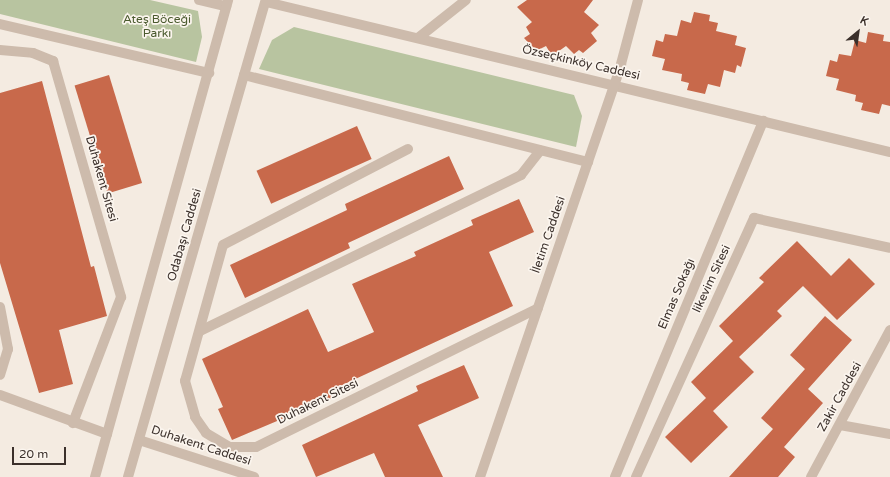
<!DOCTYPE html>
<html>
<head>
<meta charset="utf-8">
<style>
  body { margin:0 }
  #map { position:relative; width:890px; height:477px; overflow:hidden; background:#f4ebe1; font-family:"Varela Round",sans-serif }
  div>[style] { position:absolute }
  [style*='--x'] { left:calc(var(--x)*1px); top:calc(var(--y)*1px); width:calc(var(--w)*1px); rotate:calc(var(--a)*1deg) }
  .green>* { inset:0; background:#b8c4a0 }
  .building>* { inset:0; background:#c8694b; transform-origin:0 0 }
  .minor>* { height:10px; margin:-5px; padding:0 5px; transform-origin:5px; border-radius:5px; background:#cdbbac }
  span { translate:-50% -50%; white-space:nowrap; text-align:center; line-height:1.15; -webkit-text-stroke:3.5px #fbf5ee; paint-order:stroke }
  .park-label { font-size:12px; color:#4a5a2e }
  .street-label { font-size:12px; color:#3b302b }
  .north { position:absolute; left:838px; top:12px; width:40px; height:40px; -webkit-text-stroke:3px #fbf5ee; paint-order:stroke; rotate:29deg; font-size:11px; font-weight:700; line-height:16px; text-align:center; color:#3b302b }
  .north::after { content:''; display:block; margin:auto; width:14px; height:18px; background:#3b302b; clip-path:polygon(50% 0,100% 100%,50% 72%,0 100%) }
  .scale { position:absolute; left:12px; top:447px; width:54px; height:18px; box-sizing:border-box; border:2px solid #3b302b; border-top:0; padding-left:5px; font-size:12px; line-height:14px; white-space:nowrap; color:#3b302b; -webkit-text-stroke:3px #fbf5ee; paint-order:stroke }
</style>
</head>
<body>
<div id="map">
  <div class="green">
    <i style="clip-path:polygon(0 0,150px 0,198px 11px,202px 37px,196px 62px,0 14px)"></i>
    <i style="clip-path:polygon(294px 27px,574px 95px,582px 116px,576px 147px,259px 69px,272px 40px)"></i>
  </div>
  <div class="building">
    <i style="clip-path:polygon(527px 0,593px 0,584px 12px,599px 25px,591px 33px,597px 41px,583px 53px,579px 50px,574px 54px,566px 46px,552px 56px,546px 46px,536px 51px,524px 38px,530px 34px,526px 27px,532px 22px,517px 7px)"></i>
    <i style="clip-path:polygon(694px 12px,710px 15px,709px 21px,718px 23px,716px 31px,737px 36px,735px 45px,746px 48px,741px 67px,737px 65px,735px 73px,724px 70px,720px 87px,708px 84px,705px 94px,687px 90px,689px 83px,681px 81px,682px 74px,662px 70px,665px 59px,652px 56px,656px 40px,663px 42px,665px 34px,677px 36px,681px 20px,691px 23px)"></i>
    <i style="clip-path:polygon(868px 32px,884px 35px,883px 41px,890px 42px,890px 106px,882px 104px,879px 114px,861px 110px,863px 103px,855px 101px,856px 95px,836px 90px,839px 79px,826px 76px,830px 60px,837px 62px,839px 54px,851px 56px,855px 40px,866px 43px)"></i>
    <i style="left:109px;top:75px;width:113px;height:36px;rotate:73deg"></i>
    <i style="clip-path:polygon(42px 81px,91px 267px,94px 266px,107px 316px,59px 330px,73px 384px,39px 393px,0 263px,0 93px)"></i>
    <i style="left:357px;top:126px;width:36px;height:110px;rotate:66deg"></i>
    <i style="clip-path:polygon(449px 156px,464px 189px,348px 243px,350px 248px,245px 298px,230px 265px,347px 210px,345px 204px)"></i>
    <i style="clip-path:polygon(519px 199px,534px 232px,489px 252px,513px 306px,338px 387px,341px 394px,232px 440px,218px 409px,223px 407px,202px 359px,308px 309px,328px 352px,374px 332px,352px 284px,416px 256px,414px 252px,473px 225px,471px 220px)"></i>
    <i style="clip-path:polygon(797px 241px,831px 276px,849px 258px,875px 284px,837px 320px,803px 286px,777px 311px,782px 316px,739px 357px,754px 372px,713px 411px,728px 427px,691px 463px,665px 437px,706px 398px,691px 382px,733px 341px,719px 326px,764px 282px,759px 278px)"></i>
    <i style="clip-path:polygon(825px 316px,852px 340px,808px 389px,823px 403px,784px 447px,795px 457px,778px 477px,729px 477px,773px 429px,761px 418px,805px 369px,790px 355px)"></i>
    <i style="clip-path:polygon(464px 365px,479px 398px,418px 425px,443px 477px,385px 477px,374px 453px,316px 477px,302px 445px,418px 391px,416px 386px)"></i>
  </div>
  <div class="minor">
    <i style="--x:199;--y:0;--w:28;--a:13"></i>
    <i style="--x:266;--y:2;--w:642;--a:13.52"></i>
    <i style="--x:0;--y:24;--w:215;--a:13.2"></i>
    <i style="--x:418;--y:38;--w:61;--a:-38.4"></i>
    <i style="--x:0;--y:50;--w:33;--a:5"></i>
    <i style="--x:33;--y:53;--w:22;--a:22"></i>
    <i style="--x:53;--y:61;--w:246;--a:73.9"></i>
    <i style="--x:121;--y:297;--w:135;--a:110.9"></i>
    <i style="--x:244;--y:75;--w:355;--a:14.2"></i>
    <i style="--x:408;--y:149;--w:208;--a:152.6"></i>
    <i style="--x:223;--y:245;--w:141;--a:105.6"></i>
    <i style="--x:185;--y:381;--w:37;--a:74"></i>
    <i style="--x:195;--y:417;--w:19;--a:55"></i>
    <i style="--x:206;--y:433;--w:27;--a:31"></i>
    <i style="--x:229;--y:447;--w:27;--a:0"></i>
    <i style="--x:256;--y:447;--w:314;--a:-26.2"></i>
    <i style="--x:0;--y:307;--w:43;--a:79.2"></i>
    <i style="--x:8;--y:349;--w:27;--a:107"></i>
    <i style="--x:200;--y:331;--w:357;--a:-25.9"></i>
    <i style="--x:521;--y:175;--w:31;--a:-52"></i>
    <i style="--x:0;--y:395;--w:114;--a:20"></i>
    <i style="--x:840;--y:425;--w:51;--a:10.2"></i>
    <i style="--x:139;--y:440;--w:121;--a:17.8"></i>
    <i style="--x:95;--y:477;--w:495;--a:-74.4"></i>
    <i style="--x:128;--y:477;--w:497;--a:-73.9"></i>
    <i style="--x:480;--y:477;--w:436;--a:-71.1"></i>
    <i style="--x:621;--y:64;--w:66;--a:-75.1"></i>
    <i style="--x:615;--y:477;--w:386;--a:-67.4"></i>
    <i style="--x:636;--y:477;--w:285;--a:-65.5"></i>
    <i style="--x:754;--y:218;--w:139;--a:12.4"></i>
    <i style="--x:811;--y:477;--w:167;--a:-61.7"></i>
  </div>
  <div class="park-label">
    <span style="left:157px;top:27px">Ateş Böceği<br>Parkı</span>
  </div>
  <div class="street-label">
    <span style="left:581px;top:63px;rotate:13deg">Özseçkinköy Caddesi</span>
    <span style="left:101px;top:179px;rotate:74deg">Duhakent Sitesi</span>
    <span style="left:185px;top:235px;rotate:-74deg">Odabaşı Caddesi</span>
    <span style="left:549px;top:235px;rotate:-71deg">İletim Caddesi</span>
    <span style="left:712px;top:279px;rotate:-65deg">likevim Sitesi</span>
    <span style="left:677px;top:294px;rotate:-67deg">Elmas Sokağı</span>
    <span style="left:840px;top:397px;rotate:-61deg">Zakir Caddesi</span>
    <span style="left:318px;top:402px;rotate:-26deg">Duhakent Sitesi</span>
    <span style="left:201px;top:446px;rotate:18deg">Duhakent Caddesi</span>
  </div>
  <div class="north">K</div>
  <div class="scale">20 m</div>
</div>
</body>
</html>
